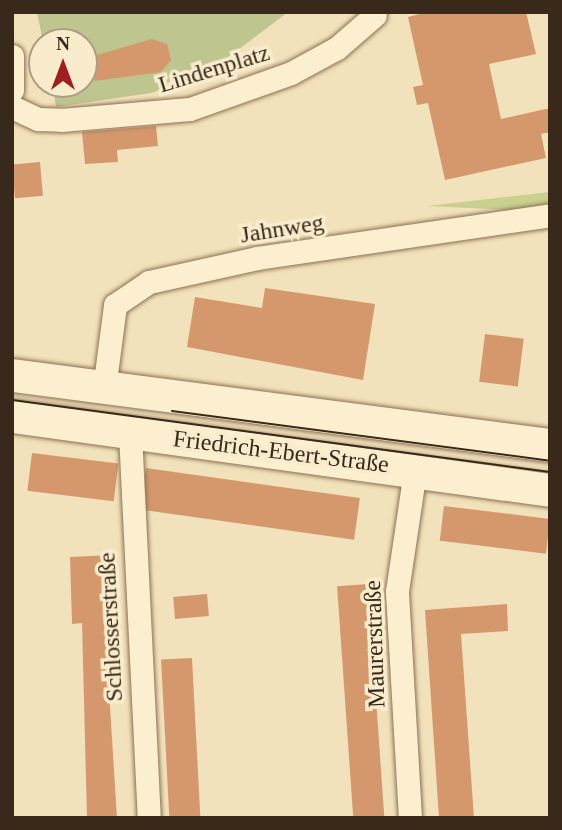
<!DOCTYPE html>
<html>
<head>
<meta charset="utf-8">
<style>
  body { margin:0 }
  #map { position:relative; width:562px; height:830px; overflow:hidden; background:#f2e2bb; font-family:"Times New Roman",serif }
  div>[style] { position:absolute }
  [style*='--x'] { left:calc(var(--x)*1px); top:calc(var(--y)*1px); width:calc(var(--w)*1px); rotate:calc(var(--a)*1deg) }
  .green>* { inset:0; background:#cad18f }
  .cemetery>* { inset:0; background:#bec58f }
  .building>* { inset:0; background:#d5986d; transform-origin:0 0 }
  .roads { filter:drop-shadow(0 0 2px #8b7153) drop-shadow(0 0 2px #8b7153) }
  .street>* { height:23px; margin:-11.5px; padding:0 11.5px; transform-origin:11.5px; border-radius:11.5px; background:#fcefcf }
  .secondary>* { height:33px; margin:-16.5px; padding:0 16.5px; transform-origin:16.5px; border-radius:16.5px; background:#fcefcf }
  .tram>* { height:2px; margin:-1px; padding:0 1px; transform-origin:1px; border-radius:1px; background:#39291a }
  span { translate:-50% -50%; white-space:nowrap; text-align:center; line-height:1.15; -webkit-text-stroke:7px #f9eccc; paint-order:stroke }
  .street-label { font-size:24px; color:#39291a }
  .frame { position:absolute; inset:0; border:14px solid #39291a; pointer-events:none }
  .north { position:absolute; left:28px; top:28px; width:70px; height:70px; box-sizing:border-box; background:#f9eccc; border:2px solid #ac9e85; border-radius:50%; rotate:0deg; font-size:19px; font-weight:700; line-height:28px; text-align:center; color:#39291a }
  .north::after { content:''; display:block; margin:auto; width:24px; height:32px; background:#a11d1e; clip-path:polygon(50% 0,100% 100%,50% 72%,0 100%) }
</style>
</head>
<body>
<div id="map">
  <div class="green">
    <i style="clip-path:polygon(550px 192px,550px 212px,427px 206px)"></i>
  </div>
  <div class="cemetery">
    <i style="clip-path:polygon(37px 12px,288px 12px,201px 78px,151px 93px,56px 107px,52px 84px,84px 84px,84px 42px,43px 42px)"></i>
  </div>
  <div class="building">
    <i style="clip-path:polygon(427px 12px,526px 12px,536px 54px,489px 64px,501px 119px,550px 108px,550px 132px,541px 134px,546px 158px,445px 180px,428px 103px,417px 105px,413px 87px,423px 85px,408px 17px)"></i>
    <i style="clip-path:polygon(152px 39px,167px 44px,171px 60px,161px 72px,95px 81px,90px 57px)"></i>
    <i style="clip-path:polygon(156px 126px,158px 146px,117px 150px,118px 162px,85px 164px,82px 132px)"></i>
    <i style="left:40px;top:162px;width:34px;height:28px;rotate:85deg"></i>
    <i style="clip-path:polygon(265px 288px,375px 304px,363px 380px,187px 347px,195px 297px,262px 308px)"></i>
    <i style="left:485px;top:334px;width:39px;height:48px;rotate:7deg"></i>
    <i style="left:32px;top:453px;width:87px;height:38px;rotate:7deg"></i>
    <i style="left:146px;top:468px;width:216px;height:42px;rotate:8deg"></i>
    <i style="left:444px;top:506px;width:107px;height:35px;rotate:7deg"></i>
    <i style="clip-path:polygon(110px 555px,118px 689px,109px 690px,117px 818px,87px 818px,82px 623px,72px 624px,70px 557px)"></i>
    <i style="left:368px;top:584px;width:234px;height:31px;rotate:86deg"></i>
    <i style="left:207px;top:594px;width:22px;height:34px;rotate:85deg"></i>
    <i style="clip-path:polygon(507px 604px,508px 631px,461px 634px,474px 818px,439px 818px,425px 610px)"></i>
    <i style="left:192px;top:658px;width:160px;height:31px;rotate:87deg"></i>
  </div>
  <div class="roads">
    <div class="street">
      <i style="--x:12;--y:56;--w:34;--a:90"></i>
      <i style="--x:12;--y:107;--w:29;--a:25"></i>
      <i style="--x:38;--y:119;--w:23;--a:2"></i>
      <i style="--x:61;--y:120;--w:129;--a:-4.9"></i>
      <i style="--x:190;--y:109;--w:107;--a:-19.6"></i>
      <i style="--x:291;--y:73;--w:52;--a:-28.5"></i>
      <i style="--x:337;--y:48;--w:50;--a:-41"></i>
      <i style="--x:104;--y:389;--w:85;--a:-82.5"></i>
      <i style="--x:115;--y:305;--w:41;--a:-34.1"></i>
      <i style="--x:149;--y:282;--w:111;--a:-12.5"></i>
      <i style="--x:257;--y:258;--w:296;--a:-8.3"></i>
      <i style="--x:130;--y:433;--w:385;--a:87.2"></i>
      <i style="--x:410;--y:818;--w:227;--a:-93.3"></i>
      <i style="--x:397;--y:591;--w:122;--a:-81.5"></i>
    </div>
    <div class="secondary">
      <i style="--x:12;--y:375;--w:543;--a:7.41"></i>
      <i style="--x:12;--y:416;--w:543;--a:7.83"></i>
    </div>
  </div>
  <div class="tram">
    <i style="--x:12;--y:400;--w:543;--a:7.62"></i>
    <i style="--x:172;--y:411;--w:381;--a:7.5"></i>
  </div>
  <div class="street-label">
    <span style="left:214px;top:69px;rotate:-17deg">Lindenplatz</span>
    <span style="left:282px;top:229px;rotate:-9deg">Jahnweg</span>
    <span style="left:281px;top:452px;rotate:7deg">Friedrich-Ebert-Straße</span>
    <span style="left:111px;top:627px;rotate:-93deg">Schlosserstraße</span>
    <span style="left:375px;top:644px;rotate:-92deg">Maurerstraße</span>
  </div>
  <div class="frame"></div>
  <div class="north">N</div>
</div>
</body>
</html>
